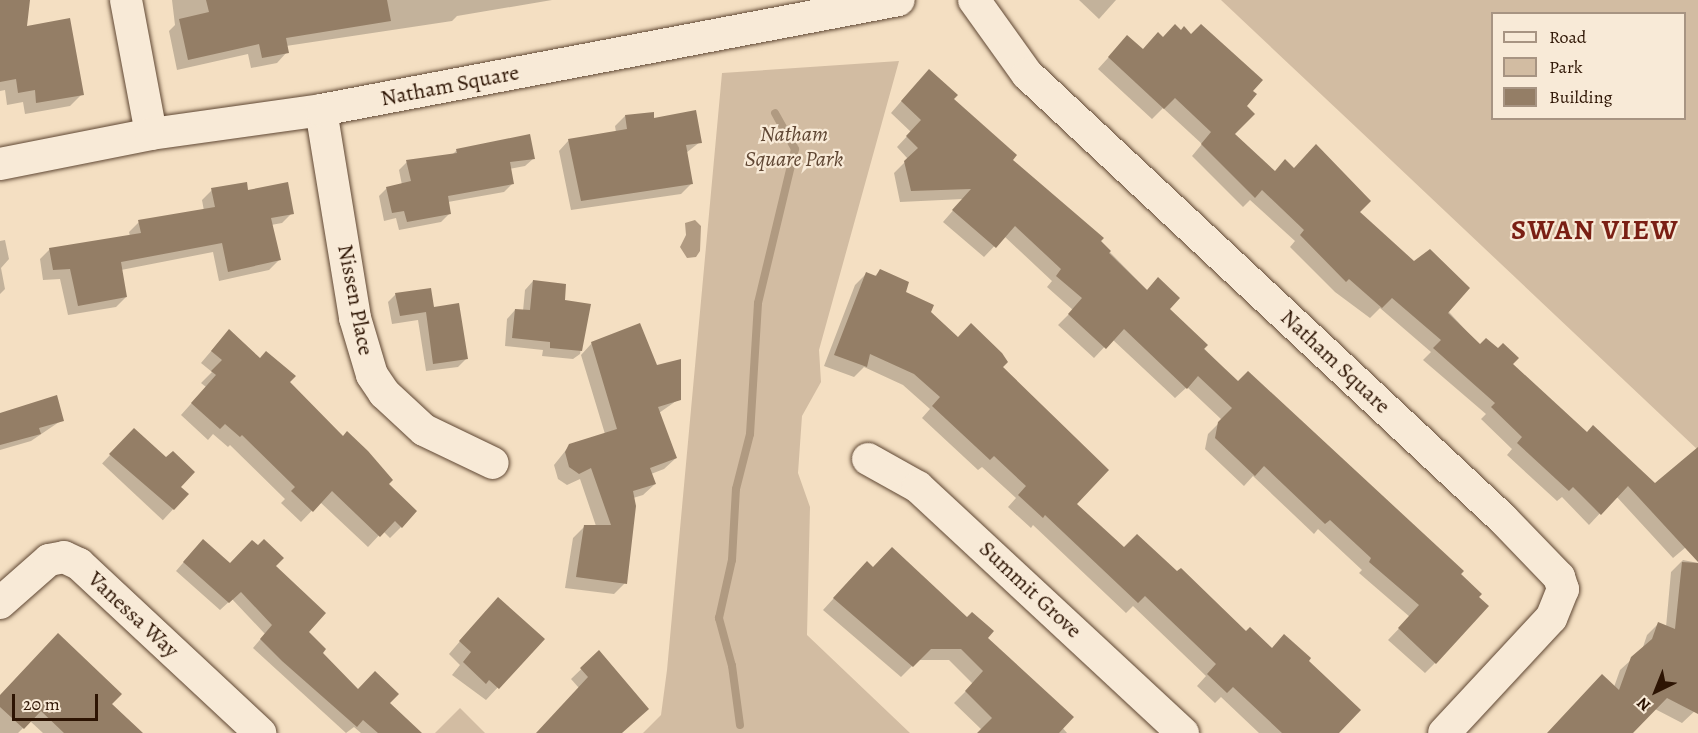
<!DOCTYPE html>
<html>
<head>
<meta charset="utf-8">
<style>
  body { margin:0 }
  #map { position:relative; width:1698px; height:733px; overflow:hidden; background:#f4dfc2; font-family:Alegreya,serif }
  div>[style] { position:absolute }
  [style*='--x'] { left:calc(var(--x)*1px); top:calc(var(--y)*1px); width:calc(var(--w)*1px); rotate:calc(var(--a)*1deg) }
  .green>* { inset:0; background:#d2bca2 }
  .water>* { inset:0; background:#b09a81 }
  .shadow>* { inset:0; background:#0003; transform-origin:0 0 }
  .stream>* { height:8px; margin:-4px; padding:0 4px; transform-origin:4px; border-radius:4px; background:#b09a81 }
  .building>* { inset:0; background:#947e66 }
  .roads { filter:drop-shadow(0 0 2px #5f4733) drop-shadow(0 0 2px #5f4733) }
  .minor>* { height:32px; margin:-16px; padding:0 16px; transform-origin:16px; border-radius:16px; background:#f8ead7 }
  span { translate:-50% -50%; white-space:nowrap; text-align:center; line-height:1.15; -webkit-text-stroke:4.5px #f8ead7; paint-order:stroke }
  .street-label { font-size:22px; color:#2d1403 }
  .park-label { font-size:22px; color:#5f4633; font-style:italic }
  .district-label { font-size:28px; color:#7a1f14; font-weight:700; letter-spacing:1.5px }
  .legend { position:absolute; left:1491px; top:12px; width:195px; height:108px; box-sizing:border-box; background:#f8ead7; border:2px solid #a79482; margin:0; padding:8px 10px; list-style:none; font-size:18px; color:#2d1403 }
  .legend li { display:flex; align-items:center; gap:12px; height:30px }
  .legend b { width:30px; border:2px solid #a79482 }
  .north { position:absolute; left:1626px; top:661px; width:60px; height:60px; -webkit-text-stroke:4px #f8ead7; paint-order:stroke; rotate:223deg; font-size:16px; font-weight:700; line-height:24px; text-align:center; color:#2d1403 }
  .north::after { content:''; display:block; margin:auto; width:21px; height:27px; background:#2d1403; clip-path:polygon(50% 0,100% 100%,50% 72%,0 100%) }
  .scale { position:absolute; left:12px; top:694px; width:86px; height:27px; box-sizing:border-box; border:3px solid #2d1403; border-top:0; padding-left:8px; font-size:18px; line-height:21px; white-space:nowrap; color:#2d1403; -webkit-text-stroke:4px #f8ead7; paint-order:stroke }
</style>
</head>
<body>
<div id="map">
  <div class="green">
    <i style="clip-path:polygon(evenodd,1221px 0,1698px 0,1698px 450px,1375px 145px,1221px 0,1492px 14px,1684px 14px,1684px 118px,1492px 118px,1492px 14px)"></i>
    <i style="clip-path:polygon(899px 61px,819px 350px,821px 382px,802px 416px,798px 473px,810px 507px,807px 635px,910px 733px,643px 733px,661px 715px,667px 670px,722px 73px)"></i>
    <i style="clip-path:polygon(460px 708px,485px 733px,435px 733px)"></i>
  </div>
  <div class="water">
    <i style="clip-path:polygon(695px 220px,701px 226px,700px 251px,696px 257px,687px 258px,680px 247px,686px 235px,685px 223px)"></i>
  </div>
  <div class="shadow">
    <i style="clip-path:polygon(172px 0,552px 0,457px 16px,452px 21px,286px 46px,287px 52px,277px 63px,251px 68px,248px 54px,177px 70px,169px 31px,175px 25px)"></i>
    <i style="clip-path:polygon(1079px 0,1116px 0,1099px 19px)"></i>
    <i style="clip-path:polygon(0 32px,82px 94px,70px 106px,25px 114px,23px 102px,7px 105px,5px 90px,0 91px)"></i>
    <i style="clip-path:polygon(1117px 48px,1142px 51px,1251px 91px,1233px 134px,1274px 172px,1294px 170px,1358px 212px,1480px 346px,1511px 364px,1587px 434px,1655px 485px,1698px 459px,1698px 537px,1673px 558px,1616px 496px,1589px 525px,1562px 497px,1557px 501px,1507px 455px,1512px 449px,1481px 419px,1486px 414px,1423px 360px,1431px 352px,1380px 308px,1370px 318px,1335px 292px,1290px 247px,1295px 241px,1250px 200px,1243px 207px,1192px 156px,1202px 144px,1163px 108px,1152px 119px,1098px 69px)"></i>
    <i style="clip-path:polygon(918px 82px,1099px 241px,1238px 383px,1248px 373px,1462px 571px,1435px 663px,1425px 673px,1388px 640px,1410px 617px,1359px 573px,1362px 570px,1318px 529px,1314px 534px,1253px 476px,1244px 486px,1205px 449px,1208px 434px,1222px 420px,1187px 387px,1175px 398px,1112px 339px,1094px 358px,1058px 325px,1073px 310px,1047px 287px,1052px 281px,1004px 236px,984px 257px,943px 222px,963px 199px,900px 202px,894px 173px,908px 159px,897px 147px,911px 132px,891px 113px)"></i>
    <i style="clip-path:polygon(625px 116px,653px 120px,700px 142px,686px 153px,691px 184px,681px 194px,571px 210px,559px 151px,569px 140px,616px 132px,615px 126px)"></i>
    <i style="clip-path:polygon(457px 150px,534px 158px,525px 166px,509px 169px,512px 184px,504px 192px,448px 202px,450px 213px,441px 222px,399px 230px,396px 218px,384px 221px,379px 196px,387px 188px,402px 185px,399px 170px,407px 162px,452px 155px)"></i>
    <i style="clip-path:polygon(212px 190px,247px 191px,292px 213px,282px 223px,271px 225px,279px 260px,269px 270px,219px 281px,213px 252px,121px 270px,126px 297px,116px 307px,68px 315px,60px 279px,43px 280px,40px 259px,50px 249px,130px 236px,129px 232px,139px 222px,204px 211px,202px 200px)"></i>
    <i style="clip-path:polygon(5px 240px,9px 259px,1px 268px,5px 289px,0 294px,0 241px)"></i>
    <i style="clip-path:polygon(880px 271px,957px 339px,1001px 367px,1075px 504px,1123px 549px,1271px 649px,1306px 661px,1337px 733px,1259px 733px,1221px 697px,1215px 703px,1197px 686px,1206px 676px,1133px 606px,1126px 613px,1033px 525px,1031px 528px,1008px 507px,1016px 498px,982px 467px,978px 470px,922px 418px,930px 409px,903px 385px,864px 367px,854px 377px,824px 366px,855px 285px,866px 274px,874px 277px)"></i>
    <i style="clip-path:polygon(533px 281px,563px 301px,589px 306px,580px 354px,573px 359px,542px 356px,543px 350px,505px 346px,507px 319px,515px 310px,523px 311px,525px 290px)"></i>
    <i style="clip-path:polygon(396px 294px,433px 308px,466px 359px,458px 367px,426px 371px,418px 320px,392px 324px,388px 302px)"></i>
    <i style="clip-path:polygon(218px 343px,288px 382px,387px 484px,401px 527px,390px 538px,383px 531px,368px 547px,320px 502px,301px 522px,281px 503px,285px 499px,230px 445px,228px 447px,213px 434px,208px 440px,181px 415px,206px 387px,201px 383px,212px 372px,201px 363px)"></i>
    <i style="clip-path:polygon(592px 343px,656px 367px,679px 399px,659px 413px,676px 458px,664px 469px,651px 474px,655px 484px,643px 495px,633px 498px,625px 583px,614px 594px,565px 588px,573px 538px,585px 526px,596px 526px,580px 479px,567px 485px,558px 479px,554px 465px,570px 445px,605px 434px,581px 355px)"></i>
    <i style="clip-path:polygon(0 414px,62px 420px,31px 441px,0 450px)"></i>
    <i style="left:126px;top:438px;width:83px;height:35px;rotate:43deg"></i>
    <i style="clip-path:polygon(195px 549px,230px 565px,274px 566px,320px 653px,358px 691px,388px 703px,412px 733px,361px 733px,354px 727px,346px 733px,253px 648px,265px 634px,232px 599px,220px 610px,176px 571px)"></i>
    <i style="clip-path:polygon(1683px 560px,1698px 563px,1698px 708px,1682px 723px,1655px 709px,1631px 733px,1548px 733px,1614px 687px,1620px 670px,1642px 650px,1647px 635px,1658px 624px,1666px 627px,1671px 572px)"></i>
    <i style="clip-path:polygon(873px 568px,986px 638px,1067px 733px,979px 733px,982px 730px,954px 703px,973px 684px,949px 660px,918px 660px,901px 677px,823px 610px,856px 574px)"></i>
    <i style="clip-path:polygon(486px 611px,543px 639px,486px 700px,452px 675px,460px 665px,449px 654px)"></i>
    <i style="clip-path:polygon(599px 652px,621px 733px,537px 733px,579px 688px,571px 679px)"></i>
    <i style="clip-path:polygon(0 697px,110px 704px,141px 733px,43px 733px,30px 721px,18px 733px,0 733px)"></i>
  </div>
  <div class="stream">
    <i style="--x:740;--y:725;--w:60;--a:-97.7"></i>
    <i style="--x:732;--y:666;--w:50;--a:-105.2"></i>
    <i style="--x:719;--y:618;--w:59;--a:-77.4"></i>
    <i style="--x:732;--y:560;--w:71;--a:-86.8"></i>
    <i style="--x:736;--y:489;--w:57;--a:-75.7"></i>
    <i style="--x:750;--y:434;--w:131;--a:-86.5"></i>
    <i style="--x:758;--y:303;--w:158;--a:-76.5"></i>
    <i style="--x:795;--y:149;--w:41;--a:-119.1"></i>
  </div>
  <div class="building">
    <i style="clip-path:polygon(0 0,30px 0,27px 26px,70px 18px,84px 95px,36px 103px,35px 90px,18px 93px,16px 79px,0 82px)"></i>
    <i style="clip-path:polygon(206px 0,387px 0,391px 21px,286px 38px,289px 53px,262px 58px,259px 44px,188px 60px,179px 19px,209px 12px)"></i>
    <i style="clip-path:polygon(1175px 24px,1181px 30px,1184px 26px,1191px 34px,1201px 24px,1263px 80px,1253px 91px,1257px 94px,1247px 106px,1255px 114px,1235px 134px,1275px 171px,1285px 159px,1294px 168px,1316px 144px,1371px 201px,1360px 212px,1414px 261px,1430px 249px,1470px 288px,1448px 313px,1480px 344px,1486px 338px,1498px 348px,1503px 343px,1519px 358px,1513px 364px,1587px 432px,1593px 425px,1655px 483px,1698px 447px,1698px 562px,1628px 486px,1601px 515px,1573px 487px,1569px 491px,1517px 443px,1522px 437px,1491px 407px,1495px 403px,1433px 348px,1441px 340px,1392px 298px,1382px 308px,1349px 279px,1346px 282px,1300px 235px,1304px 230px,1262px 190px,1255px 198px,1201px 144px,1211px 132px,1175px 98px,1164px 109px,1108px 57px,1127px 35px,1143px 49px,1158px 32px,1163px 37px)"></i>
    <i style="clip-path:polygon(929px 69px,958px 95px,954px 99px,1017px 155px,1013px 160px,1104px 238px,1101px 241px,1111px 251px,1109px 253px,1147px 290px,1158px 277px,1180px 298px,1170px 309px,1208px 345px,1204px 349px,1238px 381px,1248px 371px,1464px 571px,1461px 574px,1482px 594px,1479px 597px,1489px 606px,1436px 664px,1398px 628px,1419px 605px,1369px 562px,1371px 558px,1330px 520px,1325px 524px,1264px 466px,1255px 476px,1215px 438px,1218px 422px,1232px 408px,1198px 376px,1187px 389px,1124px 329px,1106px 349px,1068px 314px,1082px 298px,1056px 276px,1061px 269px,1015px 226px,996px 248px,952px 210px,971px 189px,911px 191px,904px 161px,918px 148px,906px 136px,921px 120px,901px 101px)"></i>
    <i style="clip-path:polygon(696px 110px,702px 143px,686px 145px,693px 184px,581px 201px,568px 139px,627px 129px,625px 115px,654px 112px,654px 118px)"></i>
    <i style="clip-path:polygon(530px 134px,535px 159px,510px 162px,514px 184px,448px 196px,451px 214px,407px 222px,404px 211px,392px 213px,386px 187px,411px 181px,406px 160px,457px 153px,456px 149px)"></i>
    <i style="clip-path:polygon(247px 182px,248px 190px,288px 182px,294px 214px,271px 218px,281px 260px,228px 272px,222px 243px,121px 262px,127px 297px,78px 306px,70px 269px,53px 270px,49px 248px,141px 233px,138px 220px,215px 207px,211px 188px)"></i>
    <i style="clip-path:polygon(880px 269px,909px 282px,906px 292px,934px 305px,931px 312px,958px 337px,971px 323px,1002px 353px,1008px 362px,1003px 367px,1109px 470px,1077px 504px,1124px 547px,1137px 534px,1177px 571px,1181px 568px,1246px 631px,1250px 627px,1272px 648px,1284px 634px,1311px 658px,1309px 661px,1361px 710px,1339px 733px,1282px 733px,1233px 687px,1227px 693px,1207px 674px,1216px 664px,1145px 596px,1138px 603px,1045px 515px,1043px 518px,1018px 495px,1026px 486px,994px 456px,990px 460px,932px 406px,940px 397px,914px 374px,870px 354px,867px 367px,834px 355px,866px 272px,876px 276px)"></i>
    <i style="clip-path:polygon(533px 280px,566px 284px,565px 300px,591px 304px,582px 351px,550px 348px,550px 342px,512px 338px,515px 309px,530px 310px)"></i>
    <i style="clip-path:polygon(431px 288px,434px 307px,459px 303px,468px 359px,433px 364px,426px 312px,400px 316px,395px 293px)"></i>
    <i style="clip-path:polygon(640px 323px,657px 365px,681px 359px,681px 400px,658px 407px,677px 458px,650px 468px,656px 484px,633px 491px,636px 506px,627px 584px,576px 577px,584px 525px,611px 525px,591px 468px,579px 474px,569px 467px,565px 452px,569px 444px,617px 429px,591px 342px)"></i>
    <i style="clip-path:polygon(229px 329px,260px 358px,266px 351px,296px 376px,290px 382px,343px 436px,347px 431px,368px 451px,393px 480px,389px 484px,417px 511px,402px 528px,395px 521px,380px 537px,332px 491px,313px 512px,291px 491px,295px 487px,242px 435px,240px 437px,225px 424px,220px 429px,191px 403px,216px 375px,211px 371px,222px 360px,211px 351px)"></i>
    <i style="clip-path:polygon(57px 395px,64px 421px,39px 428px,41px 434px,0 445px,0 413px)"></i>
    <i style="clip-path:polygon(134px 428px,166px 457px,173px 451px,195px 472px,181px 487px,189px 494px,174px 510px,109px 454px)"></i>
    <i style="clip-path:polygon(203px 539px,230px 563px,252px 540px,258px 545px,264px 539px,284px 558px,276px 566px,326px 613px,309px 632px,326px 649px,323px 653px,358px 689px,375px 671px,399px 694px,390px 703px,422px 733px,378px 733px,363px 720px,357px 727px,282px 661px,260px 639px,272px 625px,241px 592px,229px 603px,183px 562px)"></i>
    <i style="clip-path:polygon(892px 547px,967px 617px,972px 612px,994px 631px,988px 638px,1074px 717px,1059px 733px,977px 733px,992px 718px,965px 691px,983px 671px,961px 649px,931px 649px,913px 667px,833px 598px,867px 561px,873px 567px)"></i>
    <i style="clip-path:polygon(1682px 562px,1698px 563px,1698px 714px,1667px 698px,1633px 733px,1547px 733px,1602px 674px,1619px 690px,1631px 657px,1652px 639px,1658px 622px,1675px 629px)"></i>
    <i style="clip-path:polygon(498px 597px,545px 639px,499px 689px,489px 680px,486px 684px,463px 662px,471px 652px,459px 641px)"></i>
    <i style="clip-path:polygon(58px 633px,122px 694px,112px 704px,143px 733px,64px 733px,41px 711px,24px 729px,0 707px,0 695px)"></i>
    <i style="clip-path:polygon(599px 650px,649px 709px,622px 733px,536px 733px,588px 677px,580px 668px)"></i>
  </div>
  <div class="roads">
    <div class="minor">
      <i style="--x:126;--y:0;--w:136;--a:79.4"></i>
      <i style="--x:974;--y:0;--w:91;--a:54.4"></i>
      <i style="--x:1027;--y:74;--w:652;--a:43.07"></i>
      <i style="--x:1503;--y:519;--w:81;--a:46"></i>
      <i style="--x:1559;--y:577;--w:13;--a:72"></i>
      <i style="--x:1563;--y:589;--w:31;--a:112"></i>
      <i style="--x:1551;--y:618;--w:157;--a:132.9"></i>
      <i style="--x:321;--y:110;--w:211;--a:80.7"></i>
      <i style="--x:355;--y:318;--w:59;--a:73.4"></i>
      <i style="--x:372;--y:375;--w:22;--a:56"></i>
      <i style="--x:384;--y:393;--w:54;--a:42.8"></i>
      <i style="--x:424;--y:430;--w:76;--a:25.6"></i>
      <i style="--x:0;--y:164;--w:154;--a:-11.2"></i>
      <i style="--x:151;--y:134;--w:172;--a:-8"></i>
      <i style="--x:321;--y:110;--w:588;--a:-10.78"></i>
      <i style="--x:868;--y:459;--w:57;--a:29.2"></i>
      <i style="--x:918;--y:487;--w:362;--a:42.9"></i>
      <i style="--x:0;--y:603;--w:65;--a:-41.3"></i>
      <i style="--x:49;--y:560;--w:15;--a:-11"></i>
      <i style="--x:64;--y:557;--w:17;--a:25"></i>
      <i style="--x:79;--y:564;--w:248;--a:43"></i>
    </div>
  </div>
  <div class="street-label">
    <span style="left:450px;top:86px;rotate:-11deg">Natham Square</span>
    <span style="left:355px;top:300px;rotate:79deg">Nissen Place</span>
    <span style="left:1335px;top:362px;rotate:43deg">Natham Square</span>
    <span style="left:1030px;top:590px;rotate:43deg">Summit Grove</span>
    <span style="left:133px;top:615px;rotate:43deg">Vanessa Way</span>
  </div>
  <div class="park-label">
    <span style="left:794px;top:147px">Natham<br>Square Park</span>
  </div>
  <div class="district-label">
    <span style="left:1595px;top:230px">SWAN VIEW</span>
  </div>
  <ul class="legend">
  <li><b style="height:8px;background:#f8ead7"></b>Road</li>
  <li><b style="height:16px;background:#d2bca2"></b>Park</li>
  <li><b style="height:16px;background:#947e66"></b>Building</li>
  </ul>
  <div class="north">N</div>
  <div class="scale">20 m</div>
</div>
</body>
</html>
